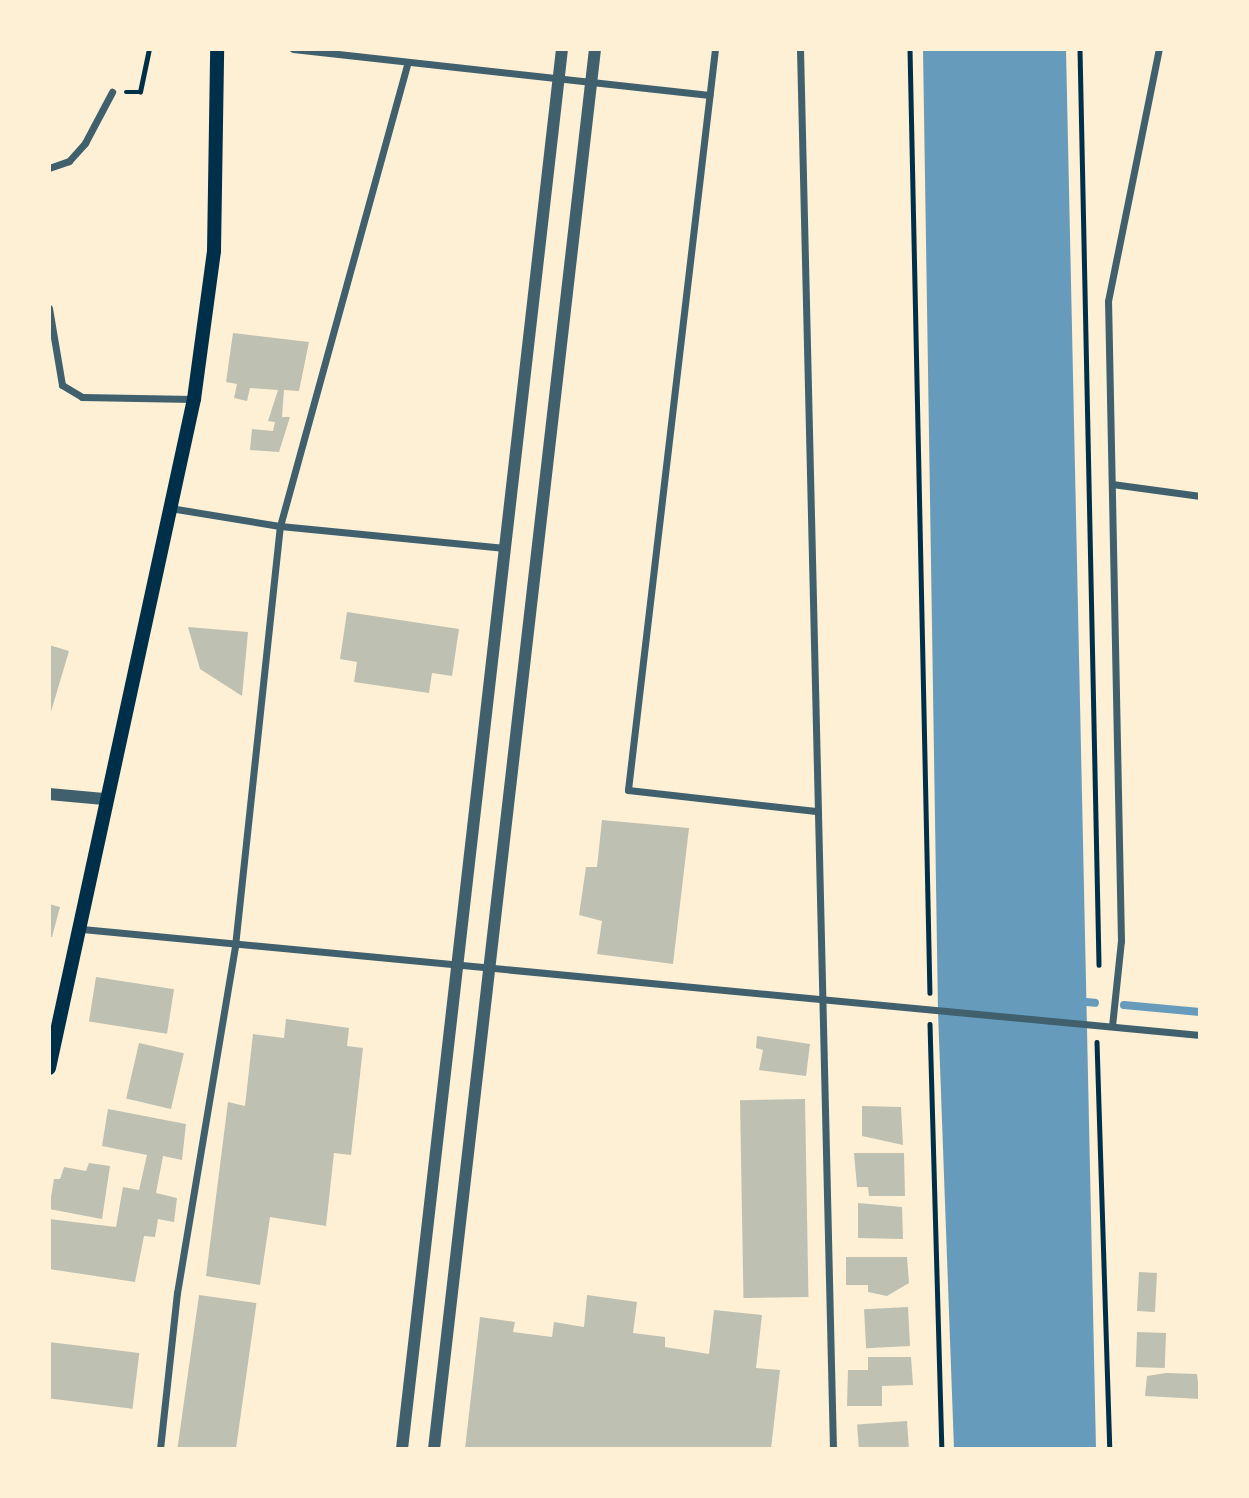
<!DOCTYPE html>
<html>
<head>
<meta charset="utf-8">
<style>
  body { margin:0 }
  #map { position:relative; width:1249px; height:1498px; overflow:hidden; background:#fdf0d5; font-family:"Roboto Serif",serif }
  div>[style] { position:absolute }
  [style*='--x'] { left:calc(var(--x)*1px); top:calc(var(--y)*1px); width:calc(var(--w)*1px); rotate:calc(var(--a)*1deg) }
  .water>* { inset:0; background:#669bbc }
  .stream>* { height:8px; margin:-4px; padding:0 4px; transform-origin:4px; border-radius:4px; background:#669bbc }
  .building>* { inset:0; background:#bec0b2; transform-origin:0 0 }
  .path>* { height:4.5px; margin:-2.25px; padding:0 2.25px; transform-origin:2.25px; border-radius:2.25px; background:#003049 }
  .minor>* { height:7px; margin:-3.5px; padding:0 3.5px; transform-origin:3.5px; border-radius:3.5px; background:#3f606c }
  .tertiary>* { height:12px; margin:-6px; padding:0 6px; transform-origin:6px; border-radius:6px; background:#3f606c }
  .secondary>* { height:14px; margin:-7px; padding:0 7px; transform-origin:7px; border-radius:7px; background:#003049 }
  span { translate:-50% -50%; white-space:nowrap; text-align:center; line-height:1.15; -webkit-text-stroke:7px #fdf0d5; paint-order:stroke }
  .frame { position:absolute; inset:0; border:51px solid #fdf0d5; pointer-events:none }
</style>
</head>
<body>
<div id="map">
  <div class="water">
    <i style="clip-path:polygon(923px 49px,1066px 49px,1096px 1449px,954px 1449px,938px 1011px)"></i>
  </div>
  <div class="stream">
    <i style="--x:1074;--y:1001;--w:21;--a:5"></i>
    <i style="--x:1124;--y:1005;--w:76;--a:5.3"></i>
  </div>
  <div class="building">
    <i style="clip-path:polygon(233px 333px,309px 342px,299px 391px,284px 390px,282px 417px,290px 417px,279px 452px,250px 450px,252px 429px,273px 431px,275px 422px,268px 421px,278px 390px,250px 388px,247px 401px,234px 398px,237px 384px,226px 382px)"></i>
    <i style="clip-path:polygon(347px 612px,459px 629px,452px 676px,432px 673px,429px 693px,354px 682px,357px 662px,340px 659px)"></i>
    <i style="clip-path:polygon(188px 627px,248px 632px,242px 696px,200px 669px)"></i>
    <i style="clip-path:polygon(49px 645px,69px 651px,50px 715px,49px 715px)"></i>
    <i style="clip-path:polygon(602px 820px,689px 828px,673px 964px,597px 954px,602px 921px,579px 915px,586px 867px,597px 867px)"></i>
    <i style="clip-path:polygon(49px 904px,60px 907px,52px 937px,49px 937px)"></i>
    <i style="left:96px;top:977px;width:79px;height:45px;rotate:9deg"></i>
    <i style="clip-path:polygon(286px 1019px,349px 1028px,347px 1046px,363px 1048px,351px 1155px,334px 1153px,326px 1226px,270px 1217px,260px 1285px,206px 1276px,228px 1102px,245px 1106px,253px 1034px,284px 1038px)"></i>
    <i style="clip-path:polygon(757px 1036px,810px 1044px,806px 1076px,759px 1070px,763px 1050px,756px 1048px)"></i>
    <i style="left:139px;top:1043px;width:46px;height:57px;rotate:13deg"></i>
    <i style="left:805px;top:1099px;width:198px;height:65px;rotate:89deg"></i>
    <i style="clip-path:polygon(862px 1106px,901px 1107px,903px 1145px,862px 1136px)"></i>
    <i style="clip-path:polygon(108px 1109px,186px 1124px,182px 1160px,163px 1156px,156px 1193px,177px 1198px,174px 1222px,158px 1219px,155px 1237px,144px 1236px,135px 1282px,49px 1269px,49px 1219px,116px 1227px,123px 1187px,139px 1190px,147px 1155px,102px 1146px)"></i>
    <i style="clip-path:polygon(854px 1153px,904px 1153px,905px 1196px,869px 1196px,868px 1187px,857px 1187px)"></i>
    <i style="clip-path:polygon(89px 1163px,110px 1166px,102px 1219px,49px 1209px,54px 1179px,60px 1179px,64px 1167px,86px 1171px)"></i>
    <i style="clip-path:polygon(858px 1203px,902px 1207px,903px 1239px,858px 1238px)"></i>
    <i style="clip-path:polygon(846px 1257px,907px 1257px,909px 1283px,887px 1296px,868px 1292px,868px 1285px,846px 1285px)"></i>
    <i style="left:1139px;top:1272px;width:18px;height:39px;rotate:3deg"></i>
    <i style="left:199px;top:1295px;width:58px;height:155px;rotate:8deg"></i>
    <i style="clip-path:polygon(587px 1295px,637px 1302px,633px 1333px,665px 1337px,665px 1347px,709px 1354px,714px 1310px,762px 1315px,756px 1368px,780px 1370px,771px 1449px,465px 1449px,480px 1317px,515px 1322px,513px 1332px,552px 1337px,554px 1322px,584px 1327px)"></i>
    <i style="left:908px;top:1307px;width:39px;height:44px;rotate:87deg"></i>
    <i style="left:1137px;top:1332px;width:29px;height:35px;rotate:2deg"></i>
    <i style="left:49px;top:1342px;width:91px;height:56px;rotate:7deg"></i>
    <i style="clip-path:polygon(868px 1357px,911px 1357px,913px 1385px,882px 1386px,882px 1406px,847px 1406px,848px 1370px,868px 1370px)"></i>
    <i style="clip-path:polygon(1166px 1373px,1197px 1374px,1200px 1399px,1145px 1396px,1147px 1376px)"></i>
    <i style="left:907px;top:1421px;width:28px;height:50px;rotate:86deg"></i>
  </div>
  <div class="path">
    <i style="--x:910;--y:49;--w:944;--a:88.79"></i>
    <i style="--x:1080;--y:49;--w:916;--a:88.81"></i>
    <i style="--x:126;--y:92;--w:14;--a:0"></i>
    <i style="--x:140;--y:92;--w:44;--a:-78.2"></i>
    <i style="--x:930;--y:1024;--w:425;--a:88.4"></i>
    <i style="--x:1097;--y:1042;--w:407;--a:88.2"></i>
  </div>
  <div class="minor">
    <i style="--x:293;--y:49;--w:419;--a:6.3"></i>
    <i style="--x:715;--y:49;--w:746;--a:96.7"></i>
    <i style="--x:628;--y:790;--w:189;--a:6.4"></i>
    <i style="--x:800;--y:49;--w:1400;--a:88.65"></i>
    <i style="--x:49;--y:168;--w:21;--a:-19"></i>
    <i style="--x:69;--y:161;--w:24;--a:-48"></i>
    <i style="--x:85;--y:143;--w:58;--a:-62.1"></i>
    <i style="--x:49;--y:308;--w:78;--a:80.4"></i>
    <i style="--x:62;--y:385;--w:23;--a:31"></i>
    <i style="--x:82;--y:397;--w:111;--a:1"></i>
    <i style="--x:1112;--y:484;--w:89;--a:7.8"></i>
    <i style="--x:170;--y:508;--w:111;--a:9.3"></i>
    <i style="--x:280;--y:526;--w:226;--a:5.6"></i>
    <i style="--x:82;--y:929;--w:1123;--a:5.42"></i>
    <i style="--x:1112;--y:1026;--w:85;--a:-84"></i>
    <i style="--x:1121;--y:941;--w:640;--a:-91.16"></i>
    <i style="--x:1108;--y:301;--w:257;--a:-78.6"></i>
    <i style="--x:160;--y:1449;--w:157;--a:-83.8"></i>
    <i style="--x:177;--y:1293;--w:352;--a:-80.5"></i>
    <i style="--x:235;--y:946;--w:422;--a:-83.9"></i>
    <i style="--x:280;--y:526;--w:478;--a:-74.6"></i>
  </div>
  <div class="tertiary">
    <i style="--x:49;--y:794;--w:55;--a:5.2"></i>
    <i style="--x:402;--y:1449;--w:1409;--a:-83.48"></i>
    <i style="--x:434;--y:1449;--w:1409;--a:-83.44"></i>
  </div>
  <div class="secondary">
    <i style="--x:49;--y:1068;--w:685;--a:-77.77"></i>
    <i style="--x:194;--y:399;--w:149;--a:-82.3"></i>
    <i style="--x:214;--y:251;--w:202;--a:-89.1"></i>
  </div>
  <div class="frame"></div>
</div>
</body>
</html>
